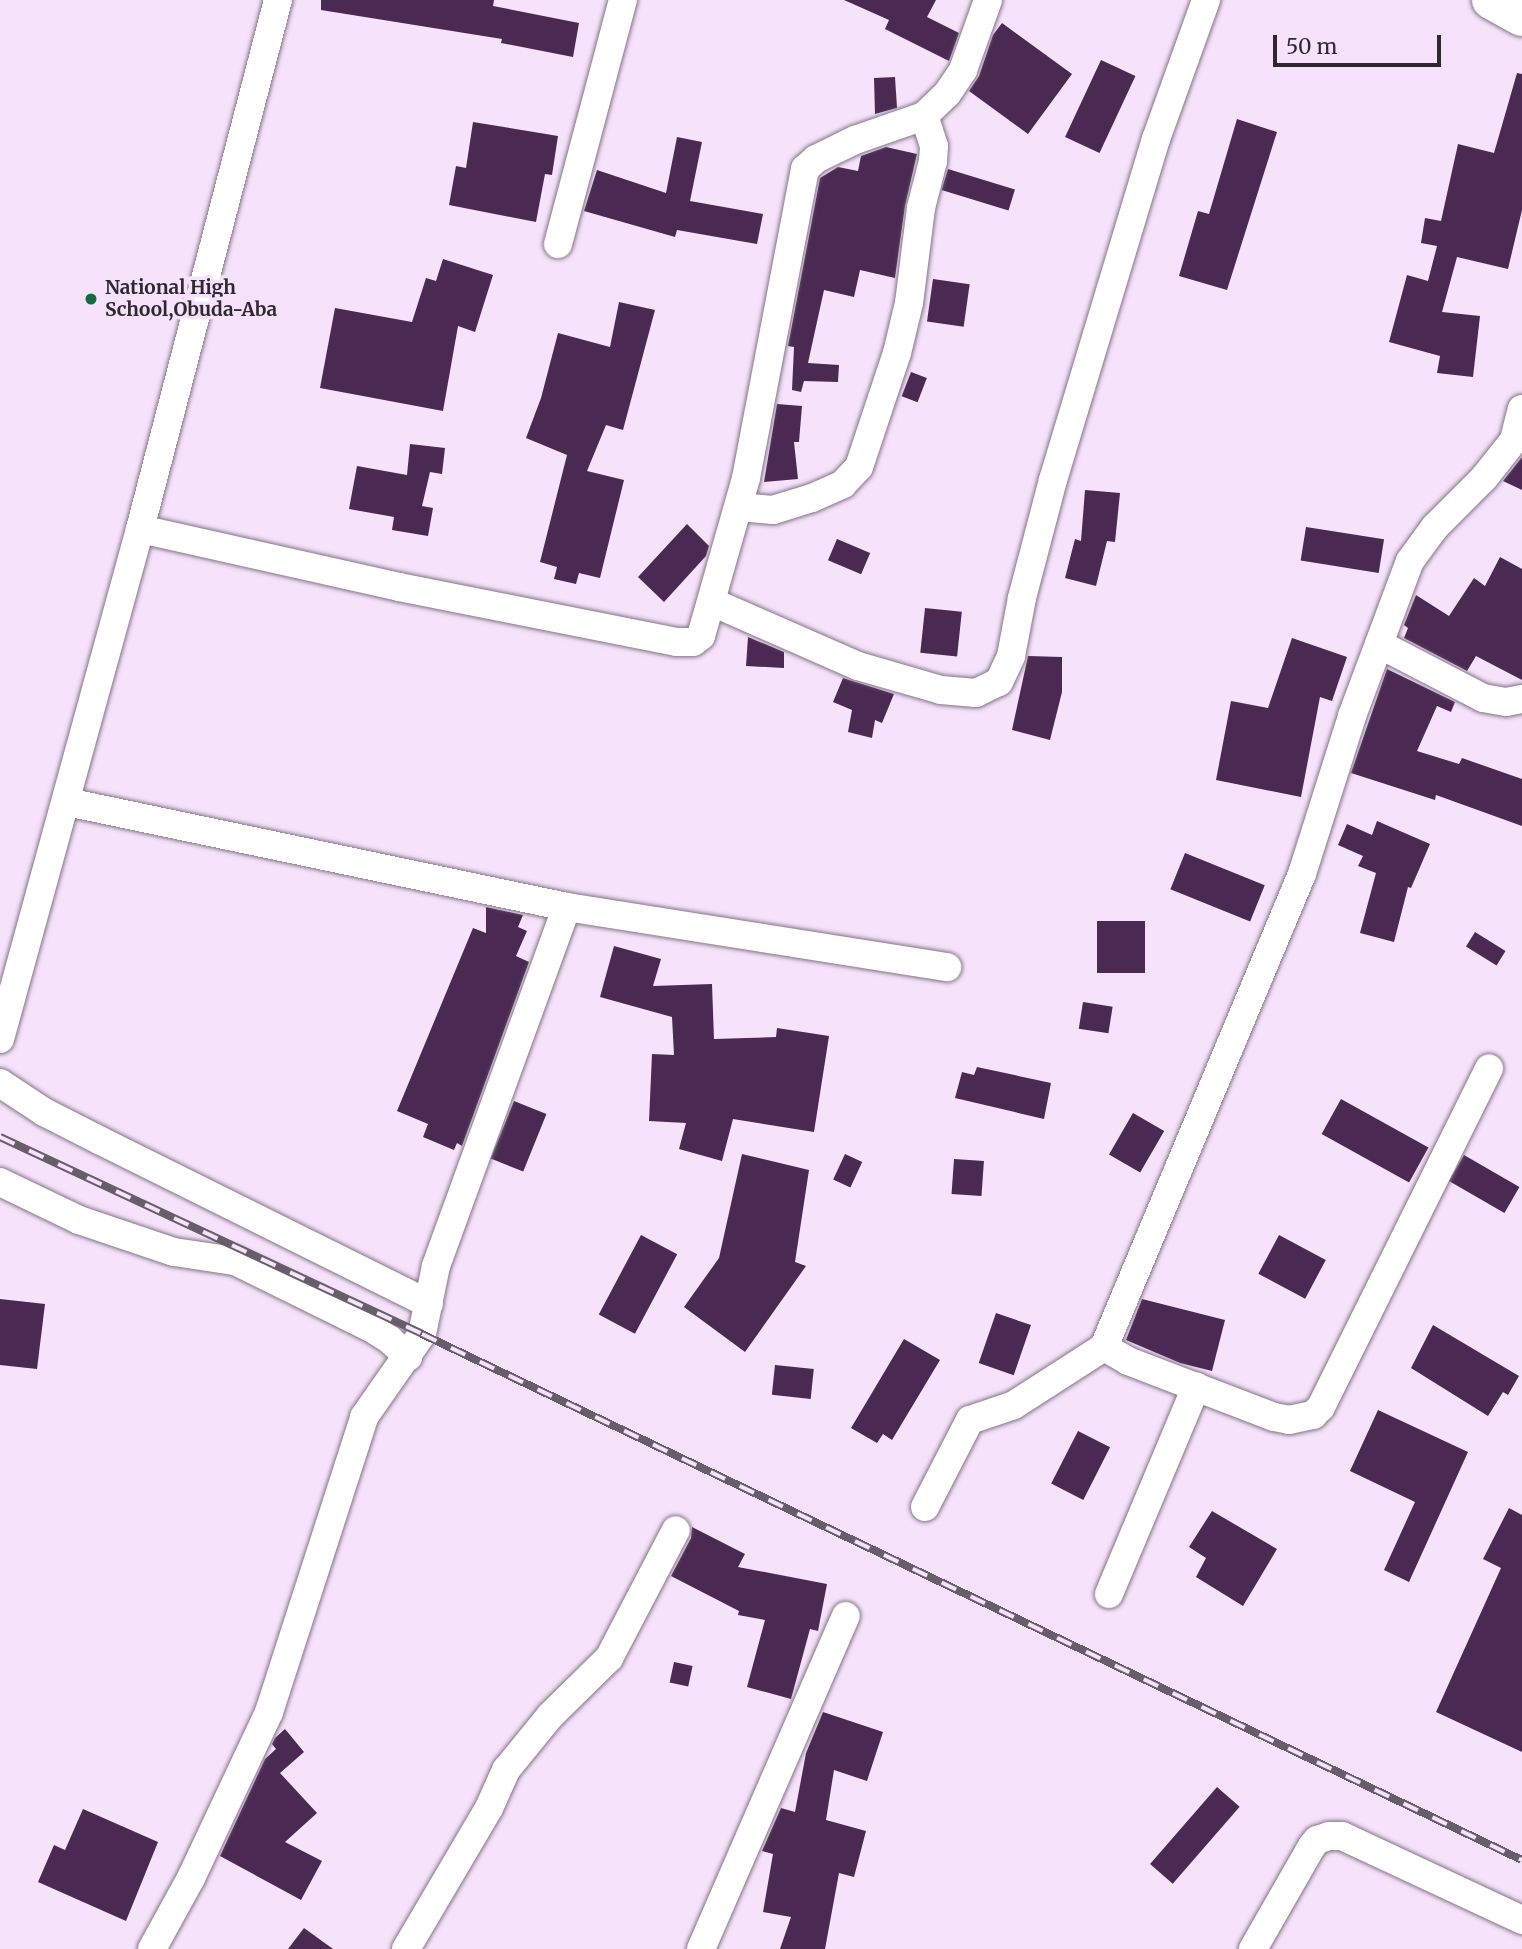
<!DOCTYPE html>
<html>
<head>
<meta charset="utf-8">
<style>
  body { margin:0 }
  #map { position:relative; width:1522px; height:1949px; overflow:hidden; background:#f6e3fb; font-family:Merriweather,serif }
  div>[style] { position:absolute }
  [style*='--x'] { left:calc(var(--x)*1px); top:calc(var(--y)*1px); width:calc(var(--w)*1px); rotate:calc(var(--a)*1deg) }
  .building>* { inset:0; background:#4a2953; transform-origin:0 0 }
  .roads { filter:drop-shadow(0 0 2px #837388) drop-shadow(0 0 2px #837388) }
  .minor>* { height:28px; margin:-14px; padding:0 14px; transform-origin:14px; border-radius:14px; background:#fff }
  .highway>* { height:38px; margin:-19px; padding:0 19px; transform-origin:19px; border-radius:19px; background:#fff }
  .rail>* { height:8px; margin-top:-4px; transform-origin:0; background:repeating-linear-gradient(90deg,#f6e3fb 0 16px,#685d6a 0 32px); box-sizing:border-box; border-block:2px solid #685d6a }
  .dots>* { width:19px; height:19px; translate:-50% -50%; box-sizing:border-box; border:4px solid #f6e3fb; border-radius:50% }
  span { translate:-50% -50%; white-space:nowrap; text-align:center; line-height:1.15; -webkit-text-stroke:7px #f6e3fb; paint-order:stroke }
  .poi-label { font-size:19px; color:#2f2831; font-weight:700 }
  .left { translate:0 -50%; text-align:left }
  .scale { position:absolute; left:1273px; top:35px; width:168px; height:32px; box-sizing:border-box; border:4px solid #2f2831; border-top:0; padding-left:9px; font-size:21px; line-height:24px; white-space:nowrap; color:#2f2831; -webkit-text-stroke:5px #f6e3fb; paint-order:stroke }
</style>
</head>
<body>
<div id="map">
  <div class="building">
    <i style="clip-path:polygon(321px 0,494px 0,493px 6px,579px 23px,573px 57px,501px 43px,502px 39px,321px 10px)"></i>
    <i style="clip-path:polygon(844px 0,936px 0,927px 17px,959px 33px,949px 61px,885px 29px,889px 20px)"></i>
    <i style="clip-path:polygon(1002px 23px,1072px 74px,1028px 134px,969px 91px,979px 76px,993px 35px)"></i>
    <i style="left:1101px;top:60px;width:38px;height:85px;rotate:25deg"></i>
    <i style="clip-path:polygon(1517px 73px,1522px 74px,1522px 210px,1508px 269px,1457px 257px,1442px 312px,1480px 316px,1473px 377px,1437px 373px,1440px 356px,1389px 342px,1407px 275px,1428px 281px,1437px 246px,1421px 243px,1425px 218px,1441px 221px,1458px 144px,1494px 153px)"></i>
    <i style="clip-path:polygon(895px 77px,897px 108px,875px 114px,874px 78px)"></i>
    <i style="clip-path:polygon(1237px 119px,1277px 132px,1227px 290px,1179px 276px,1198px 211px,1209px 214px)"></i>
    <i style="clip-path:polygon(473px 122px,558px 136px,552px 175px,545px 174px,536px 222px,449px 205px,456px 166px,466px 168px)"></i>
    <i style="clip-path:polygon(677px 137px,702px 142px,690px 201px,763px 214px,757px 244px,677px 230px,675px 237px,584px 211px,597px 170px,666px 193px)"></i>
    <i style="clip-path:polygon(886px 147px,917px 154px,905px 206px,895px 278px,860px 270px,854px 297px,824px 290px,808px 363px,839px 365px,838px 382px,804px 381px,801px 392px,792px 390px,794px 347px,788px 346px,820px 178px,838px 167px,858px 171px,861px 156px)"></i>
    <i style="left:948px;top:169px;width:70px;height:22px;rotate:17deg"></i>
    <i style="clip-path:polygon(443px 259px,493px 275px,475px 332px,458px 326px,443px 411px,320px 388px,335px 308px,412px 322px,426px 278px,436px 281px)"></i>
    <i style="left:933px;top:279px;width:37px;height:43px;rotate:8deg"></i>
    <i style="clip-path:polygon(619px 302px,655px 310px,623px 430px,606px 425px,587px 471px,624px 480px,600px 578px,579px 573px,576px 584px,554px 579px,557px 567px,540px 562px,567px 455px,526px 438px,541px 398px,558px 333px,610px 347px)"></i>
    <i style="left:911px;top:372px;width:17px;height:26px;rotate:21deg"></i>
    <i style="clip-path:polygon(777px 404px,802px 406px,799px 442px,794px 442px,798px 479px,764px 482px)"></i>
    <i style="clip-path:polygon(410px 444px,445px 448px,442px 474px,430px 472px,422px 506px,433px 508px,428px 536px,392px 530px,394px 517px,349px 509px,357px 466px,407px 475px)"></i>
    <i style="clip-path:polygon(1522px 457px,1522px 490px,1503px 481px)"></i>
    <i style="clip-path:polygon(1085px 490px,1120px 493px,1115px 542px,1107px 541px,1096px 586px,1065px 578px,1075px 539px,1081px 541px)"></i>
    <i style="clip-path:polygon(687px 524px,709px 546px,706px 556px,664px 602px,638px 577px)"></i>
    <i style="left:1306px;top:527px;width:79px;height:34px;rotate:9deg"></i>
    <i style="left:837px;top:539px;width:36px;height:23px;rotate:23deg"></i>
    <i style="clip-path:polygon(1500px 557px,1522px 569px,1522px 680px,1476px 656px,1467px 671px,1404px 638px,1408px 628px,1404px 625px,1416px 595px,1449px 616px,1474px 578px,1485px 586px)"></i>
    <i style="left:925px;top:608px;width:37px;height:45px;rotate:6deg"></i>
    <i style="clip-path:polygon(748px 637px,784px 652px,784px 668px,746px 666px)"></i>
    <i style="clip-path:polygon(1292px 638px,1347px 657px,1332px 701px,1320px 697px,1301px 797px,1216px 780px,1231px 701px,1268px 708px)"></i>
    <i style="clip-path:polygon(1028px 656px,1062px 657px,1062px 692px,1050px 740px,1012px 730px)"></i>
    <i style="clip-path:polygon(1387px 669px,1455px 702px,1451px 712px,1437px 706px,1417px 751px,1459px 764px,1462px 758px,1522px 779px,1522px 826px,1436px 795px,1435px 800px,1351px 773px)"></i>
    <i style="clip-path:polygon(843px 678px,894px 694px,882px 723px,875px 720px,872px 738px,848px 732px,852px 710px,833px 702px)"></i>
    <i style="clip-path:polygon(1377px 821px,1430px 844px,1411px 888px,1408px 887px,1394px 942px,1360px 933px,1376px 873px,1358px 866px,1363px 856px,1338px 845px,1347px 824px,1372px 835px)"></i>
    <i style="left:1185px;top:853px;width:86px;height:39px;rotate:22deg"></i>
    <i style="clip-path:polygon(486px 907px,523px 915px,518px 927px,527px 931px,516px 956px,529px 962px,462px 1146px,457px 1143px,454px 1150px,423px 1137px,428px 1124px,397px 1111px,473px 928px,486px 933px)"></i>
    <i style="left:1097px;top:921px;width:48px;height:52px"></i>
    <i style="left:1475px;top:932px;width:36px;height:17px;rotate:32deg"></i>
    <i style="clip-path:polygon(614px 946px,661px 959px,653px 986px,712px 984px,714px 1039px,776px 1037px,777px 1028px,829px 1036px,814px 1132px,733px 1119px,722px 1161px,679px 1149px,686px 1123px,649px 1121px,652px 1054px,674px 1055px,672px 1017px,600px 997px)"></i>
    <i style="left:1083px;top:1002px;width:30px;height:27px;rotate:9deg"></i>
    <i style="clip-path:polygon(977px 1067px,1051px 1083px,1044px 1119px,955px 1098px,962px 1072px,974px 1075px)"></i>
    <i style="left:1341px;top:1099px;width:100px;height:40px;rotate:29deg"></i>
    <i style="left:514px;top:1101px;width:35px;height:62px;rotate:22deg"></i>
    <i style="left:1133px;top:1113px;width:36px;height:48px;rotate:30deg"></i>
    <i style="clip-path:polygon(742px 1154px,809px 1170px,795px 1262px,806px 1266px,745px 1352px,684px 1307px,719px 1258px)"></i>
    <i style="left:845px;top:1154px;width:19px;height:28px;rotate:25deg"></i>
    <i style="left:1464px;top:1155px;width:64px;height:30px;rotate:30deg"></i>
    <i style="left:954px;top:1159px;width:30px;height:35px;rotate:4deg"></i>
    <i style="left:641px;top:1235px;width:41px;height:90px;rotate:28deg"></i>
    <i style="left:1279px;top:1235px;width:53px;height:44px;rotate:28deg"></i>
    <i style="clip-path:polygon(0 1299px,45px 1304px,37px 1369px,0 1365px)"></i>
    <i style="clip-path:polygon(1142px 1299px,1225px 1320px,1212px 1371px,1180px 1363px,1126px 1340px)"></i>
    <i style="left:996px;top:1313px;width:37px;height:53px;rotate:19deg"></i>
    <i style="clip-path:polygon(1433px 1325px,1519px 1376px,1508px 1395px,1503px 1392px,1488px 1416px,1411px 1368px)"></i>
    <i style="clip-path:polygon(904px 1339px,940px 1360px,892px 1440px,883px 1434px,877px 1443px,851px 1428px)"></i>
    <i style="left:775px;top:1365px;width:39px;height:30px;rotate:6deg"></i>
    <i style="clip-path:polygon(1378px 1410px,1468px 1452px,1409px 1582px,1384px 1570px,1415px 1502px,1350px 1471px)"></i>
    <i style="left:1078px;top:1431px;width:36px;height:59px;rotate:27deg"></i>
    <i style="clip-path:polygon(1509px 1508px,1522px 1515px,1522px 1752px,1436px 1712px,1501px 1568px,1483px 1559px)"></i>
    <i style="clip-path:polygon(1212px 1511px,1277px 1549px,1243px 1606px,1196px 1577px,1206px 1558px,1189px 1547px)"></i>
    <i style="clip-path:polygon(692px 1527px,745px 1554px,738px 1567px,827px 1584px,818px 1631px,810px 1629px,791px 1699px,747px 1687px,765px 1620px,738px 1615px,739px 1611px,671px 1576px,691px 1538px)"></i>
    <i style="left:674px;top:1662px;width:19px;height:21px;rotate:12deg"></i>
    <i style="clip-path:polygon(823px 1712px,883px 1732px,867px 1781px,834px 1770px,826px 1820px,866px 1831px,854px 1877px,839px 1873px,825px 1949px,780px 1949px,791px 1917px,763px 1912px,773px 1854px,762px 1851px,781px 1808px,795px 1812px,806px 1753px)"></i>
    <i style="clip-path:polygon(285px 1729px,304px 1752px,280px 1773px,317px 1813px,285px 1842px,322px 1861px,301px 1900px,220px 1856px,265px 1759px,276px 1749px,272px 1744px,275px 1738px)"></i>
    <i style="left:1217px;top:1787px;width:30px;height:102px;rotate:41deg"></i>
    <i style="clip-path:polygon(83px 1809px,158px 1842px,126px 1921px,38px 1882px,54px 1845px,65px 1850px)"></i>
    <i style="clip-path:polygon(304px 1928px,333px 1949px,288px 1949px)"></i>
  </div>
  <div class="roads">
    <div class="minor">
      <i style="--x:558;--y:244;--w:253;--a:-75.1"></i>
      <i style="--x:739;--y:507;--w:34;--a:5"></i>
      <i style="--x:773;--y:510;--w:41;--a:-17.1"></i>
      <i style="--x:812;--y:498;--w:34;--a:-24"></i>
      <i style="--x:843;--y:484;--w:23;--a:-47"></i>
      <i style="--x:859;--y:467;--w:120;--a:-71.6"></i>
      <i style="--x:897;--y:353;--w:51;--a:-76.5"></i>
      <i style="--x:909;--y:303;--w:96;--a:-82.8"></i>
      <i style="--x:921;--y:208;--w:49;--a:-75.7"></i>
      <i style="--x:933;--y:161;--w:15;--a:-86"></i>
      <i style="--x:934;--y:146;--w:32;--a:-108"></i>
      <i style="--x:140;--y:529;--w:265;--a:12.6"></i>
      <i style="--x:399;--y:587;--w:283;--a:11.2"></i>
      <i style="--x:677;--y:642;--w:16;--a:0"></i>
      <i style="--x:693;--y:642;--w:10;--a:-37"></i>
      <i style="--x:701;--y:636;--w:164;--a:-74.1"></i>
      <i style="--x:746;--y:478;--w:315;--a:-79.2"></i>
      <i style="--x:805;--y:169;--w:15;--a:-42"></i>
      <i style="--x:816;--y:159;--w:43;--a:-26"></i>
      <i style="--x:855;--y:140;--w:73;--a:-19.2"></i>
      <i style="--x:924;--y:116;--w:32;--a:-44"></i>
      <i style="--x:947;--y:94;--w:29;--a:-56"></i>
      <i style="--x:963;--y:70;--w:74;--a:-70.3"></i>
      <i style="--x:712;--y:602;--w:159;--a:23.7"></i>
      <i style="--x:858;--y:666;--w:86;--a:16.1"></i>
      <i style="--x:941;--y:690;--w:35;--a:5"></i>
      <i style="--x:976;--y:693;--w:25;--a:-26"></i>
      <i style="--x:999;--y:682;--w:29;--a:-65"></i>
      <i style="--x:1011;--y:656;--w:59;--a:-79.3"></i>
      <i style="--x:1022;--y:598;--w:122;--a:-75.3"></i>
      <i style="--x:1053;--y:480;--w:356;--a:-73.2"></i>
      <i style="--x:1156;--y:139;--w:148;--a:-70.2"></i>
      <i style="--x:1379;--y:644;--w:117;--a:27.4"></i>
      <i style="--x:1483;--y:698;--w:23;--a:10"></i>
      <i style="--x:1506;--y:702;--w:16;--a:-11"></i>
      <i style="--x:67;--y:802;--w:511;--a:11.86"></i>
      <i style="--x:567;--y:907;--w:385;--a:9"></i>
      <i style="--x:0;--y:1039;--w:529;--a:-74.65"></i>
      <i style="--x:140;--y:529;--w:547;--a:-75.38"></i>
      <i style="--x:0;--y:1083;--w:53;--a:33.4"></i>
      <i style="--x:44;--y:1112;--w:64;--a:27"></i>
      <i style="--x:101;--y:1141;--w:366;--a:26.4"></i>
      <i style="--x:0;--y:1182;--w:88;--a:25.7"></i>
      <i style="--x:79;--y:1220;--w:100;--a:18.6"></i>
      <i style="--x:174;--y:1252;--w:62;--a:8.4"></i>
      <i style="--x:235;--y:1261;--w:152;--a:26.2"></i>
      <i style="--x:371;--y:1328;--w:22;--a:32"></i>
      <i style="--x:390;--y:1340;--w:25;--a:43"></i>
      <i style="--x:1104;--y:1347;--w:28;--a:30"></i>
      <i style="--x:1128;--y:1361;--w:156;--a:21"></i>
      <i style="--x:1274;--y:1417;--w:15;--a:11"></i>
      <i style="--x:1289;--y:1420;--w:25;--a:-12"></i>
      <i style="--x:1313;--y:1415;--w:11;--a:-45"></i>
      <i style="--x:1321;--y:1407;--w:378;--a:-63.6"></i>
      <i style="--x:925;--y:1507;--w:98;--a:-62.7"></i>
      <i style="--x:970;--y:1420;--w:46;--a:-18.8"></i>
      <i style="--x:1014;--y:1405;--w:107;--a:-32.8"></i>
      <i style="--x:1104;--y:1347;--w:513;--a:-67.29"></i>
      <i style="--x:1302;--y:874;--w:166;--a:-72.4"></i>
      <i style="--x:1352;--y:716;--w:165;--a:-69.5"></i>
      <i style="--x:1410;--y:561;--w:42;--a:-53.7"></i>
      <i style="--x:1435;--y:527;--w:69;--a:-45"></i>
      <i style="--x:1484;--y:478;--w:48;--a:-51.7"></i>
      <i style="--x:1514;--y:440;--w:32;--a:-76"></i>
      <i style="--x:1109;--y:1594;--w:225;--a:-67.2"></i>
      <i style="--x:152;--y:1949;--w:81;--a:-61.2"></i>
      <i style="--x:191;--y:1878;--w:183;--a:-64.8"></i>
      <i style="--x:269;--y:1712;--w:310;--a:-72.1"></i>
      <i style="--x:364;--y:1417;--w:101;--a:-55.1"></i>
      <i style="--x:422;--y:1334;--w:69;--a:-78.4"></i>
      <i style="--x:436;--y:1266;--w:382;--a:-70"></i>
      <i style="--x:406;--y:1949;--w:164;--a:-59.5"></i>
      <i style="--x:489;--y:1808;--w:42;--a:-65.9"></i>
      <i style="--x:506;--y:1770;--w:70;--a:-50.8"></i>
      <i style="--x:550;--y:1716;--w:83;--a:-44.5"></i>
      <i style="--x:609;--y:1658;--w:144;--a:-62.4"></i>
      <i style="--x:701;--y:1949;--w:363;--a:-66.5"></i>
      <i style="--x:1253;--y:1949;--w:119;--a:-60.2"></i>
      <i style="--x:1312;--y:1846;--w:8;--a:-50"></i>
      <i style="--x:1317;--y:1840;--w:13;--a:-18"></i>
      <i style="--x:1329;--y:1836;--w:13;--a:0"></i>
      <i style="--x:1342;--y:1836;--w:199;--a:25"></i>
    </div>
    <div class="highway">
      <i style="--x:1491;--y:0;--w:35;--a:29"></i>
    </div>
  </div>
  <div class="rail">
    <i style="--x:0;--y:1137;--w:466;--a:25"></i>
    <i style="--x:422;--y:1334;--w:1219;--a:25.56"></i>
  </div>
  <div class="dots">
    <i style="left:91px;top:299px;background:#136b3e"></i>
  </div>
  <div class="poi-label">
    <span class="left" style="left:105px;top:299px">National High<br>School,Obuda-Aba</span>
  </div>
  <div class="scale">50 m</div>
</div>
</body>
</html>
